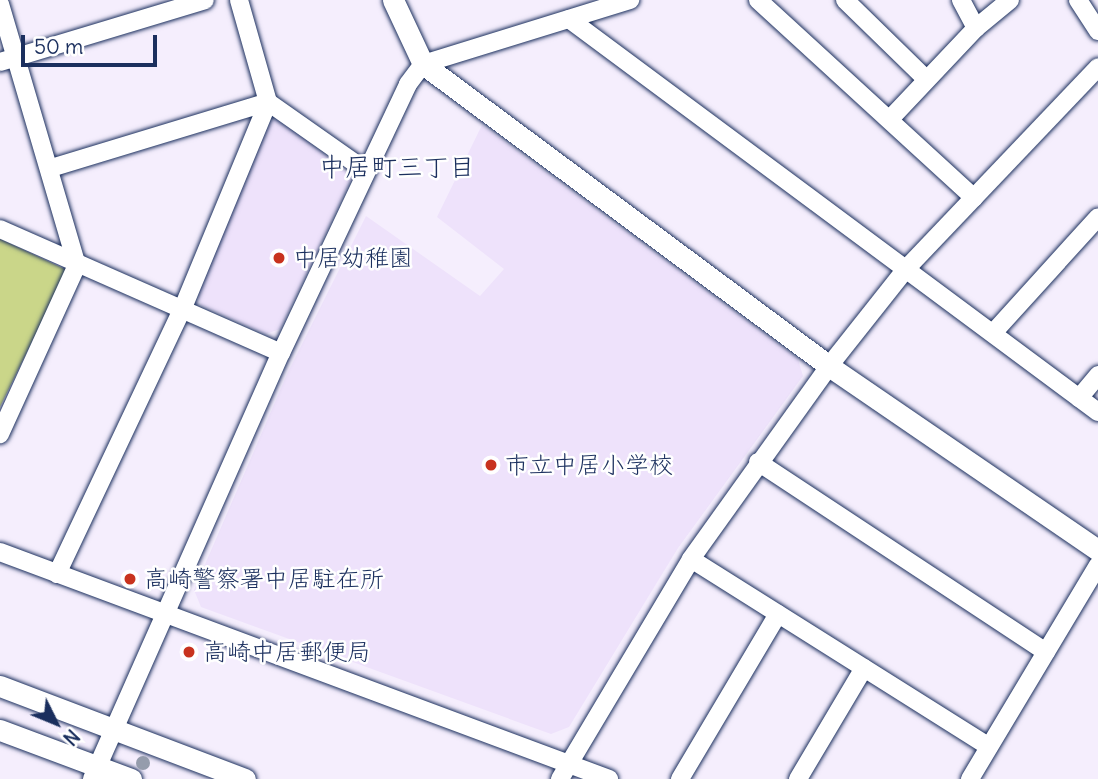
<!DOCTYPE html>
<html>
<head>
<meta charset="utf-8">
<style>
  body { margin:0 }
  #map { position:relative; width:1098px; height:779px; overflow:hidden; background:#f5eefd; font-family:Delius,"Klee One",sans-serif }
  div>[style] { position:absolute }
  [style*='--x'] { left:calc(var(--x)*1px); top:calc(var(--y)*1px); width:calc(var(--w)*1px); rotate:calc(var(--a)*1deg) }
  .built>* { inset:0; background:#eee2fb }
  .green>* { inset:0; background:#cad689 }
  .roads { filter:drop-shadow(0 0 2px #1b2f5e) drop-shadow(0 0 2px #1b2f5e) }
  .minor>* { height:18px; margin:-9px; padding:0 9px; transform-origin:9px; border-radius:9px; background:#fff }
  .tertiary>* { height:21px; margin:-10.5px; padding:0 10.5px; transform-origin:10.5px; border-radius:10.5px; background:#fff }
  .trees>* { width:14px; height:14px; margin:-7px; border-radius:50%; background:#959cac }
  .dots>* { width:19px; height:19px; translate:-50% -50%; box-sizing:border-box; border:4px solid #fff; border-radius:50% }
  span { translate:-50% -50%; white-space:nowrap; text-align:center; line-height:1.15; -webkit-text-stroke:5px #fff; paint-order:stroke }
  .poi-label { font-size:24px; color:#1b2f5e }
  .left { translate:0 -50%; text-align:left }
  .neighbourhood-label { font-size:26px; color:#1b2f5e }
  .north { position:absolute; left:21px; top:688px; width:70px; height:70px; -webkit-text-stroke:5px #fff; paint-order:stroke; rotate:133deg; font-size:19px; font-weight:700; line-height:28px; text-align:center; color:#1b2f5e }
  .north::after { content:''; display:block; margin:auto; width:24px; height:32px; background:#1b2f5e; clip-path:polygon(50% 0,100% 100%,50% 72%,0 100%) }
  .scale { position:absolute; left:21px; top:35px; width:136px; height:32px; box-sizing:border-box; border:4px solid #1b2f5e; border-top:0; padding-left:9px; font-size:21px; line-height:24px; white-space:nowrap; color:#1b2f5e; -webkit-text-stroke:5px #fff; paint-order:stroke }
</style>
</head>
<body>
<div id="map">
  <div class="built">
    <i style="clip-path:polygon(279px 118px,352px 177px,280px 329px,266px 334px,201px 305px,197px 292px,267px 123px)"></i>
    <i style="clip-path:polygon(482px 125px,798px 359px,803px 376px,678px 548px,569px 727px,551px 734px,201px 607px,194px 590px,288px 372px,366px 216px,480px 296px,504px 269px,437px 217px)"></i>
  </div>
  <div class="green">
    <i style="clip-path:polygon(0 239px,67px 270px,0 407px)"></i>
  </div>
  <div class="roads">
    <div class="minor">
      <i style="--x:758;--y:0;--w:293;--a:42.5"></i>
      <i style="--x:845;--y:0;--w:113;--a:44.3"></i>
      <i style="--x:961;--y:0;--w:32;--a:62"></i>
      <i style="--x:1078;--y:0;--w:37;--a:57"></i>
      <i style="--x:0;--y:4;--w:272;--a:73.6"></i>
      <i style="--x:77;--y:265;--w:186;--a:114.5"></i>
      <i style="--x:569;--y:19;--w:659;--a:36.61"></i>
      <i style="--x:0;--y:62;--w:214;--a:-16.8"></i>
      <i style="--x:890;--y:119;--w:125;--a:-46.6"></i>
      <i style="--x:976;--y:28;--w:44;--a:-39.5"></i>
      <i style="--x:51;--y:168;--w:227;--a:-16.9"></i>
      <i style="--x:268;--y:102;--w:120;--a:35.1"></i>
      <i style="--x:0;--y:229;--w:307;--a:23.8"></i>
      <i style="--x:993;--y:333;--w:156;--a:-47.8"></i>
      <i style="--x:1079;--y:398;--w:30;--a:-50"></i>
      <i style="--x:758;--y:462;--w:345;--a:33.4"></i>
      <i style="--x:0;--y:552;--w:650;--a:20.44"></i>
      <i style="--x:691;--y:559;--w:352;--a:32.2"></i>
      <i style="--x:57;--y:574;--w:292;--a:-64.7"></i>
      <i style="--x:182;--y:310;--w:225;--a:-67.5"></i>
      <i style="--x:268;--y:102;--w:106;--a:-105.9"></i>
      <i style="--x:92;--y:779;--w:466;--a:-66.1"></i>
      <i style="--x:281;--y:353;--w:297;--a:-64.7"></i>
      <i style="--x:408;--y:84;--w:25;--a:-53"></i>
      <i style="--x:423;--y:64;--w:217;--a:-17.2"></i>
      <i style="--x:560;--y:779;--w:256;--a:-59.2"></i>
      <i style="--x:691;--y:559;--w:237;--a:-54.4"></i>
      <i style="--x:829;--y:366;--w:122;--a:-51.6"></i>
      <i style="--x:905;--y:270;--w:280;--a:-46.4"></i>
      <i style="--x:680;--y:779;--w:192;--a:-59.3"></i>
      <i style="--x:798;--y:779;--w:129;--a:-59.3"></i>
      <i style="--x:970;--y:779;--w:249;--a:-59.1"></i>
    </div>
    <div class="tertiary">
      <i style="--x:393;--y:0;--w:71;--a:64.9"></i>
      <i style="--x:423;--y:64;--w:506;--a:36.64"></i>
      <i style="--x:829;--y:366;--w:326;--a:34.4"></i>
      <i style="--x:0;--y:686;--w:262;--a:20.8"></i>
      <i style="--x:0;--y:730;--w:140;--a:20.5"></i>
    </div>
  </div>
  <div class="trees">
    <i style="left:143px;top:763px"></i>
  </div>
  <div class="dots">
    <i style="left:279px;top:258px;background:#c8321e"></i>
    <i style="left:491px;top:465px;background:#c8321e"></i>
    <i style="left:130px;top:579px;background:#c8321e"></i>
    <i style="left:189px;top:652px;background:#c8321e"></i>
  </div>
  <div class="poi-label">
    <span class="left" style="left:293px;top:258px">中居幼稚園</span>
    <span class="left" style="left:505px;top:465px">市立中居小学校</span>
    <span class="left" style="left:144px;top:579px">高崎警察署中居駐在所</span>
    <span class="left" style="left:203px;top:652px">高崎中居郵便局</span>
  </div>
  <div class="neighbourhood-label">
    <span style="left:397px;top:167px">中居町三丁目</span>
  </div>
  <div class="north">N</div>
  <div class="scale">50 m</div>
</div>
</body>
</html>
